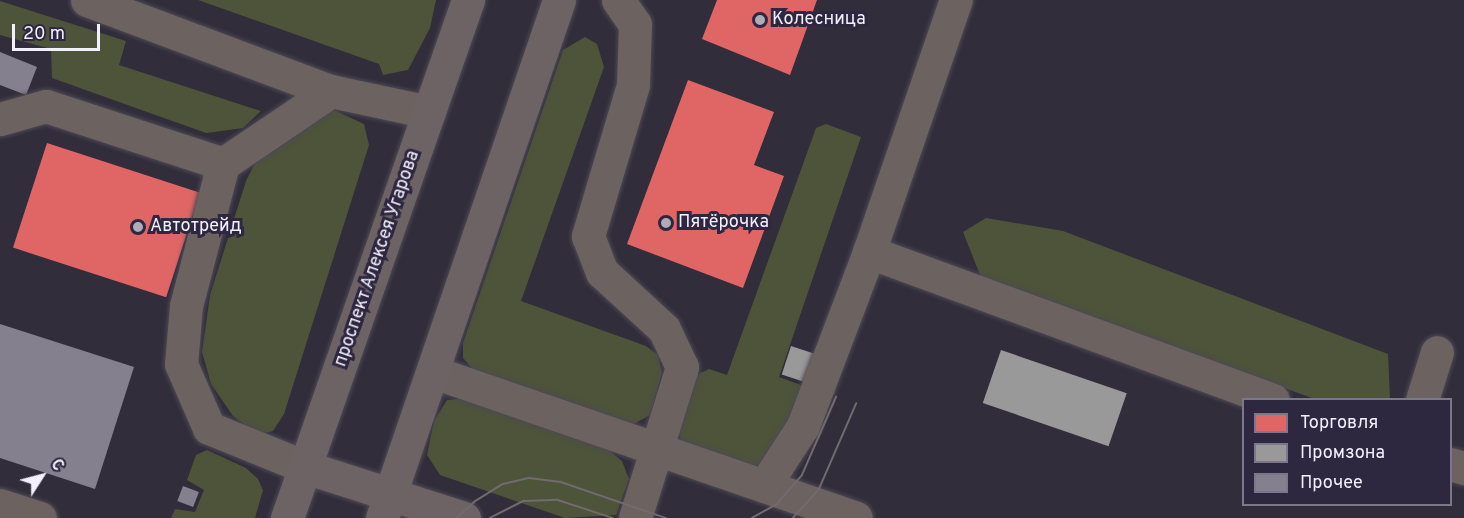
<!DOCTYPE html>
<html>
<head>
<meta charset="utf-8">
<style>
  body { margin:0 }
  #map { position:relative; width:1464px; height:518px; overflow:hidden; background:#312d3a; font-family:Overpass,sans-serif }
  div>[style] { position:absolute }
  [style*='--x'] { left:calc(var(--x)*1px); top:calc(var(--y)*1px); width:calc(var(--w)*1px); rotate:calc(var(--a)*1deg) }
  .green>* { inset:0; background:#4e543a }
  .shops>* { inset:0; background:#e06666; transform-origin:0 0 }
  .industry>* { inset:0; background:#999; transform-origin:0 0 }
  .building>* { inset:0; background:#85808e; transform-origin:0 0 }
  .roads { filter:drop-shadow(0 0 2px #4d4955) drop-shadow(0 0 2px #4d4955) }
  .minor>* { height:33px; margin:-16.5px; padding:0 16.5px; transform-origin:16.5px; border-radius:16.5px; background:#6c6360 }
  .major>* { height:33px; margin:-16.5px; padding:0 16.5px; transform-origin:16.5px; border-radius:16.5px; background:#6d6364 }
  .tram>* { height:1.5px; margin:-0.75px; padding:0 0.75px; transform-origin:0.75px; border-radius:0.75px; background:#726a6d }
  .dots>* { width:16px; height:16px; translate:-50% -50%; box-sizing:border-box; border:3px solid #2e2740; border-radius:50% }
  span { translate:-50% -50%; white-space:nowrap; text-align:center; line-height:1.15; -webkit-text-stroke:6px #2e2740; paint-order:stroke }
  .poi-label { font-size:18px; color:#f3f0fe }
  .left { translate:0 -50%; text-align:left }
  .street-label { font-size:18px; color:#f3f0fe }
  .legend { position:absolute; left:1242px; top:398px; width:210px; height:108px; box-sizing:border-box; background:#2e2740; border:2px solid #7d778c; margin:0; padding:8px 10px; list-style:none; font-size:18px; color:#f3f0fe }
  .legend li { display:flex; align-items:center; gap:12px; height:30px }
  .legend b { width:30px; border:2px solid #7d778c }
  .north { position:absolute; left:12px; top:446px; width:60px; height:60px; -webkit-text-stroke:4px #2e2740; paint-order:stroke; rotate:54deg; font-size:16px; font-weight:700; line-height:24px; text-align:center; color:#f3f0fe }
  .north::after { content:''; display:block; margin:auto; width:21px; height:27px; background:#f3f0fe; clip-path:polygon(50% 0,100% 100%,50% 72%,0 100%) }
  .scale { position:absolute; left:12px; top:24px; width:88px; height:27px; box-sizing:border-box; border:3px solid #f3f0fe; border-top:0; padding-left:8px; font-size:18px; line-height:21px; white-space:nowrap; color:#f3f0fe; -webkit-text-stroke:4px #2e2740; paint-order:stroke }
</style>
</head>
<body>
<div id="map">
  <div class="green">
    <i style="clip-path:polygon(198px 0,436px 0,430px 28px,408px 70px,383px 75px,379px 64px)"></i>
    <i style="clip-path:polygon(0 1px,126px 41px,119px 65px,261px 111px,243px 128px,206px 133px,52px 78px,51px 49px,0 35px)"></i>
    <i style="clip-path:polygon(585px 37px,597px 44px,604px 67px,521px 301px,646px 346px,658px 355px,662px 373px,650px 415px,634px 424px,473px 369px,463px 358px,463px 343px,563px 50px)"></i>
    <i style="clip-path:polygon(334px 110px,364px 124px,369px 145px,284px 414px,273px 431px,258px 435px,233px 416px,211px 384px,202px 352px,210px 295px,246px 181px,256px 161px,311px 118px)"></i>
    <i style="clip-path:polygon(826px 124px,861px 137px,779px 377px,806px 387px,784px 440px,758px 465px,746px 465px,681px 441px,678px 430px,693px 381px,700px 373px,709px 369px,727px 375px,816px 128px)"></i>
    <i style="clip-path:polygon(986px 218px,1063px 231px,1388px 354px,1390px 399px,1315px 399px,982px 280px,963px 232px)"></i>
    <i style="clip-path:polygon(459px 399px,605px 447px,622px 461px,629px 479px,616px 515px,565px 518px,440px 475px,427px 455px,434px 421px,447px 400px)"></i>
    <i style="clip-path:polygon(207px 450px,246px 468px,258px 479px,263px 490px,255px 518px,171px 518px,175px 509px,195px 512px,204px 490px,187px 480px,196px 455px)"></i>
  </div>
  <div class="shops">
    <i style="clip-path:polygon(717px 0,817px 0,790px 75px,702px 39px)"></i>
    <i style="clip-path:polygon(688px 80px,774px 112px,754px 165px,784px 176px,743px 288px,627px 244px)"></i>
    <i style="left:47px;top:143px;width:161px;height:110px;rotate:18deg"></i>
  </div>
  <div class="industry">
    <i style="left:791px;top:346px;width:28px;height:30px;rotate:18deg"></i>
    <i style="left:1001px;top:350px;width:133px;height:56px;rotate:19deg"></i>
  </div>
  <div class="building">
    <i style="clip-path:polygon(0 52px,37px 67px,26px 95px,0 85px)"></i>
    <i style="clip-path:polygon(0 324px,134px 367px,95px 489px,0 458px)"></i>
    <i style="left:183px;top:486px;width:17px;height:16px;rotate:21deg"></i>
  </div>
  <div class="roads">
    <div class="minor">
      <i style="--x:87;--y:0;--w:260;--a:20.5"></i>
      <i style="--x:331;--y:91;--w:100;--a:12.1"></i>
      <i style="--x:618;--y:0;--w:29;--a:55"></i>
      <i style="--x:635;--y:24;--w:61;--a:91.9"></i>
      <i style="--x:633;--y:85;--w:158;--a:106.6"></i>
      <i style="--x:588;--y:236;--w:39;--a:69"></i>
      <i style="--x:602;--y:272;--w:84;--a:42.6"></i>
      <i style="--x:664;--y:329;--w:42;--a:64.7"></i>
      <i style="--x:682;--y:367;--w:158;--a:107.3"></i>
      <i style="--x:0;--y:119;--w:48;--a:-15.8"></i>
      <i style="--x:46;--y:106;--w:186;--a:18.1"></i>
      <i style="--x:223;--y:164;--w:147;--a:104.6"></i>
      <i style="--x:186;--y:306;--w:58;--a:94.9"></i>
      <i style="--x:181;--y:364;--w:70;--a:66.4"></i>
      <i style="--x:209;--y:428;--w:104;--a:22.1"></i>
      <i style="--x:223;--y:164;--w:130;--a:-34.1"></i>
      <i style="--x:869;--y:252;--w:430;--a:20.1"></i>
      <i style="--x:433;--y:372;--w:447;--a:19"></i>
      <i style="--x:1422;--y:400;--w:50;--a:-72.6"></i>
      <i style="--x:1450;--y:464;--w:15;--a:16"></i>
      <i style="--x:764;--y:486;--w:72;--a:-57"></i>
      <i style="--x:803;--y:426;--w:186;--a:-69.2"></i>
      <i style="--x:869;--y:252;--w:267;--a:-71"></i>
      <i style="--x:0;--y:505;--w:42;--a:18"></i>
    </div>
    <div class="major">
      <i style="--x:305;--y:467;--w:167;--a:17.8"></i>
      <i style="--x:287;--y:518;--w:549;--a:-70.74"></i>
      <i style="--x:382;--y:518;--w:547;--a:-71.13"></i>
    </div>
  </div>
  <div class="tram">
    <i style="--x:457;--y:518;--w:23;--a:-43"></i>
    <i style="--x:474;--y:502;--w:34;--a:-32"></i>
    <i style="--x:503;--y:484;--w:27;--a:-13"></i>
    <i style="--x:529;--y:478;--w:32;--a:7"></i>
    <i style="--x:561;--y:482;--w:111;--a:18.9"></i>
    <i style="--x:490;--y:518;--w:38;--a:-27"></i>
    <i style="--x:524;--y:501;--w:34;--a:-2"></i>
    <i style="--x:558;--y:500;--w:58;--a:18.1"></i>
    <i style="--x:752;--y:518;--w:29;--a:-29"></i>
    <i style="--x:777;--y:504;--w:38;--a:-49"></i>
    <i style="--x:802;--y:475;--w:85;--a:-66.4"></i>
    <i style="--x:793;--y:518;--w:39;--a:-48"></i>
    <i style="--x:819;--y:489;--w:93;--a:-66.5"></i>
  </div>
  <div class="dots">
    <i style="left:760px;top:20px;background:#afacb9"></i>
    <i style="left:666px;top:223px;background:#afacb9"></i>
    <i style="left:138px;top:227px;background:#afacb9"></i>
  </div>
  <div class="poi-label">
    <span class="left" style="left:772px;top:20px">Колесница</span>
    <span class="left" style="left:678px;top:223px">Пятёрочка</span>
    <span class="left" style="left:150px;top:227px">Автотрейд</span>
  </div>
  <div class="street-label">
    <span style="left:378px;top:259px;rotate:-71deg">проспект Алексея Угарова</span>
  </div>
  <ul class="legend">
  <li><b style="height:16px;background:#e06666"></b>Торговля</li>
  <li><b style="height:16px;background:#999"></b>Промзона</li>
  <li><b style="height:16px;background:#85808e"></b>Прочее</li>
  </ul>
  <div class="north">С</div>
  <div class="scale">20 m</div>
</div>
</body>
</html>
